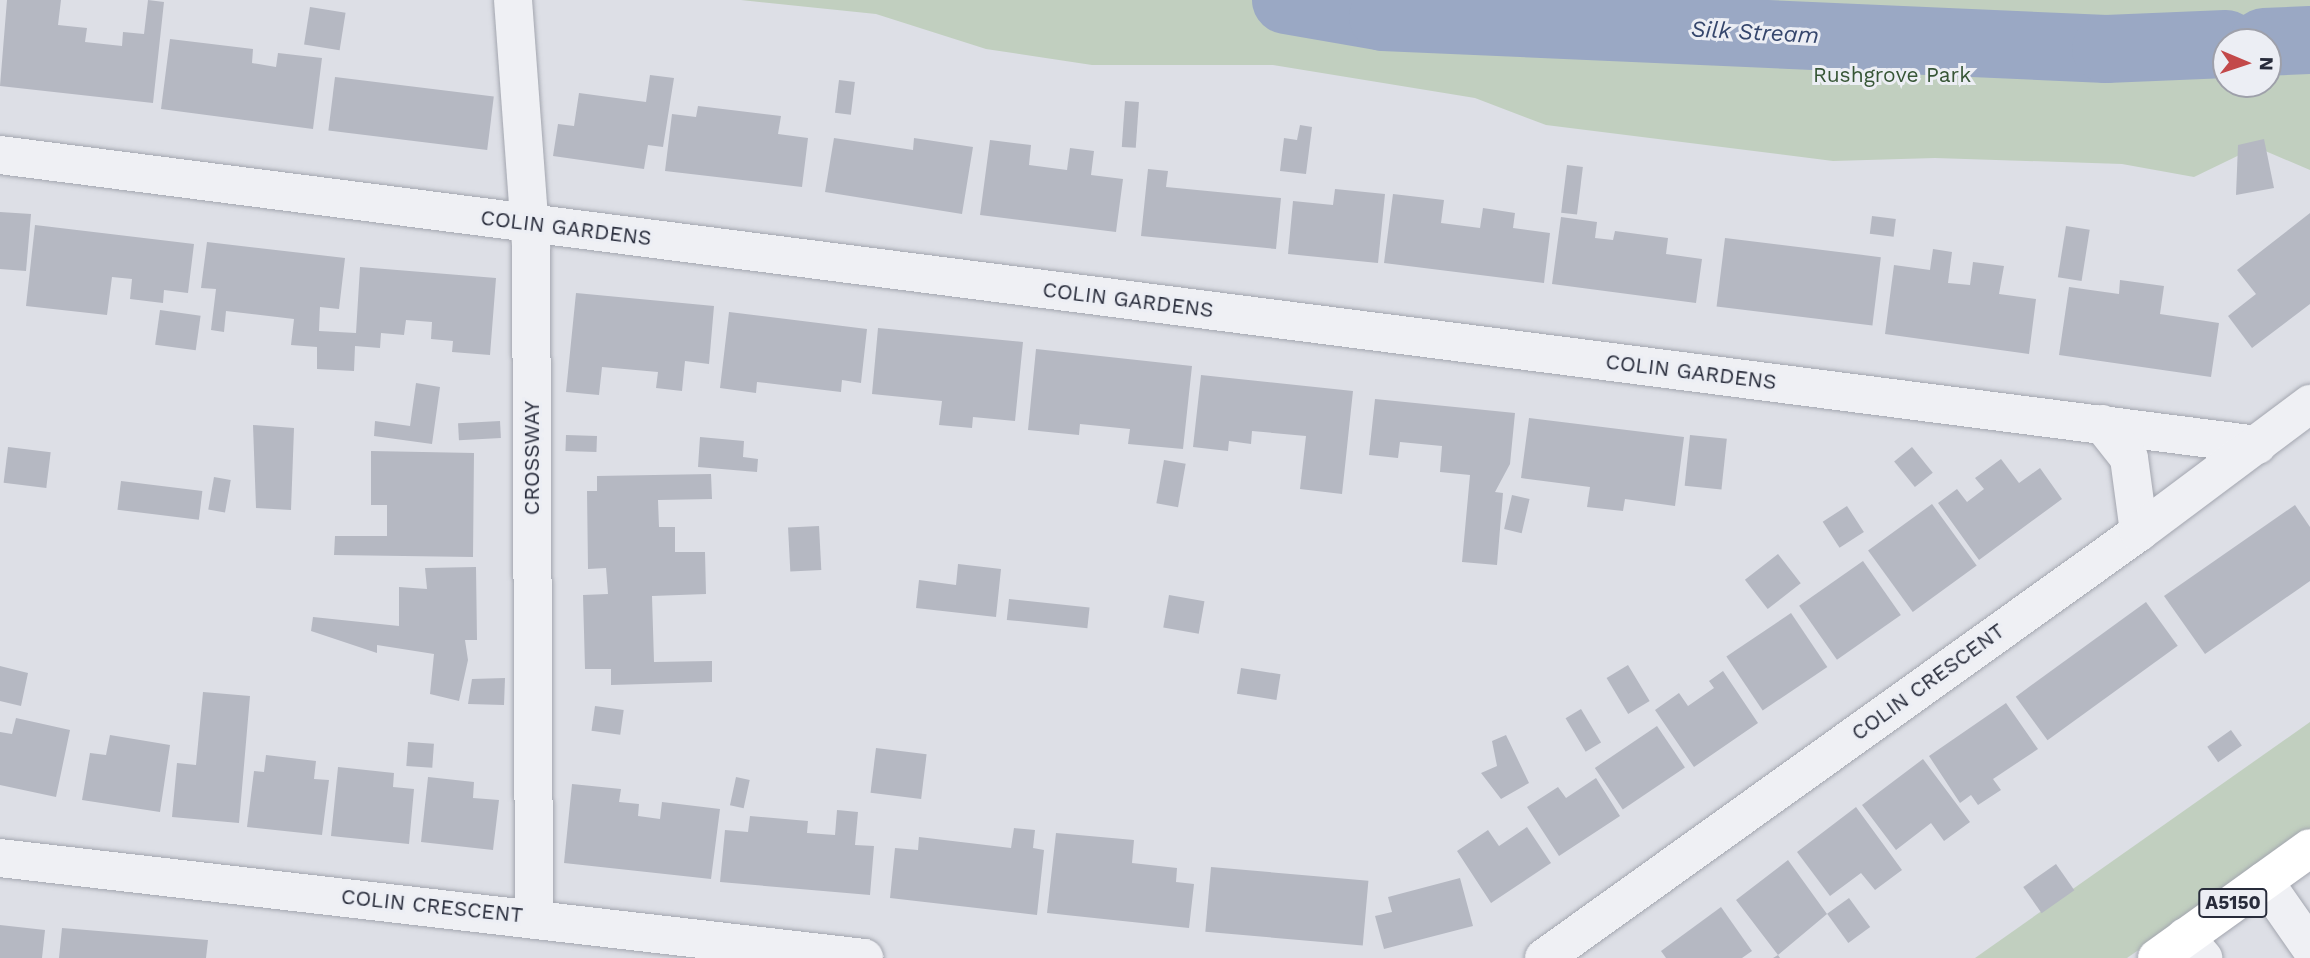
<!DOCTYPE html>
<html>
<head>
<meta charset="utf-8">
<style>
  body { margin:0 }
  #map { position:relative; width:2310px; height:958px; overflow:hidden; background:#dddfe6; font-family:"Work Sans",sans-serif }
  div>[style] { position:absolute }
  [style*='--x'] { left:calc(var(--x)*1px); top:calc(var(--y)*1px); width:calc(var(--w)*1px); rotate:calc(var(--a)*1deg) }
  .green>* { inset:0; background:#c1cfbf }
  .river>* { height:68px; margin:-34px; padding:0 34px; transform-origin:34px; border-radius:34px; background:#9aa8c4 }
  .building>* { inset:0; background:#b5b8c2; transform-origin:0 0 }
  .roads { filter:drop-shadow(0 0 2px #a3a6af) drop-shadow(0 0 2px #a3a6af) }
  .minor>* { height:38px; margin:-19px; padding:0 19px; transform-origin:19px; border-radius:19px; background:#eff0f4 }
  .major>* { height:38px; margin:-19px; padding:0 19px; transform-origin:19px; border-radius:19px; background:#fff }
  span { translate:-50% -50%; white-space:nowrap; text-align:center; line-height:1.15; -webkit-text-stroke:6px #eceef4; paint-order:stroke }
  .shield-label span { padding:2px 5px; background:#eceef4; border:2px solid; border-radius:5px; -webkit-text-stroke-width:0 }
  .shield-label { font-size:19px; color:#282c3b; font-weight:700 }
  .park-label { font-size:21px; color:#375636 }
  .street-label { font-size:21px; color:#282c3b }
  .water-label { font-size:23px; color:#35466c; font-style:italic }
  .north { position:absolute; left:2212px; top:28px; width:70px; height:70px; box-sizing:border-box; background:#eceef4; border:2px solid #9ea0aa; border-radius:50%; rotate:92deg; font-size:19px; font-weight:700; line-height:28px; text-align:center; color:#282c3b }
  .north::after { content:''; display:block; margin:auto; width:24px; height:32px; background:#c3494a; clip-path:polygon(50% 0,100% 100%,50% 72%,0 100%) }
</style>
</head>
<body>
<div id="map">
  <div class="green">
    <i style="clip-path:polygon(evenodd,741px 0,2310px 0,2310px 170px,2256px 147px,2194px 177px,2122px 164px,1935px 158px,1833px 161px,1546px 125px,1475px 98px,1273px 65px,1092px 65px,986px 49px,876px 14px,741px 0,2226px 42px,2268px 42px,2268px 84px,2226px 84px,2226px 42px)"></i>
    <i style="clip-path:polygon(2310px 722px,2310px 829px,2302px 836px,2127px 958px,1975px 958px)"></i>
  </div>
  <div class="river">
    <i style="--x:1286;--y:0;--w:98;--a:9.9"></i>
    <i style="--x:1383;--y:17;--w:724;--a:2.53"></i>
    <i style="--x:2106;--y:49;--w:120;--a:-2.4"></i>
    <i style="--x:2264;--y:42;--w:46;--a:-2.5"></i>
  </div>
  <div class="building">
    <i style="clip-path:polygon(7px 0,61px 0,58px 25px,87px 28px,85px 42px,122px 46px,123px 32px,144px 34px,148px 0,164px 2px,153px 103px,0 86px)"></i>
    <i style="left:310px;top:7px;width:36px;height:38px;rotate:9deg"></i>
    <i style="clip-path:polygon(170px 39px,253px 49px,252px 63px,276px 67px,278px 53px,322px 58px,313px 129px,161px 109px)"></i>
    <i style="clip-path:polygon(650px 75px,674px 78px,663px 147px,648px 145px,644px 169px,553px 156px,558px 124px,574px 126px,579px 93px,646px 102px)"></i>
    <i style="left:335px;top:77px;width:160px;height:54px;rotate:7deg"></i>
    <i style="left:839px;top:80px;width:16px;height:33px;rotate:7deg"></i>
    <i style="left:1125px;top:101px;width:14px;height:46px;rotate:4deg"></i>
    <i style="clip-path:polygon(698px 106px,781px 116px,778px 134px,808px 138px,802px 187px,665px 171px,672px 114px,696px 117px)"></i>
    <i style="clip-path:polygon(1300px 125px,1312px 127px,1306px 174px,1280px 171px,1284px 138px,1297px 140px)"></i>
    <i style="clip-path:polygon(834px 138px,913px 150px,914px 138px,973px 147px,962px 214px,825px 192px)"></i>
    <i style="clip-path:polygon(2264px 139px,2274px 188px,2236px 195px,2238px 145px)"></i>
    <i style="clip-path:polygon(990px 140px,1031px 145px,1029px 165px,1067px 170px,1070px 148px,1094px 151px,1091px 175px,1123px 179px,1116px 232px,980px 215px)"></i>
    <i style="left:1567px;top:165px;width:16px;height:48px;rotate:7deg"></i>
    <i style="clip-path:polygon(1148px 169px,1168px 171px,1166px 187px,1281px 198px,1276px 249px,1141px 236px)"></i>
    <i style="clip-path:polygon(1335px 189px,1385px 194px,1378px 263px,1288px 254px,1293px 201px,1333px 205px)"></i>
    <i style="clip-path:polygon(1393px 194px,1444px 200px,1441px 223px,1480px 228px,1483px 208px,1515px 213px,1513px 228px,1550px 233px,1544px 283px,1384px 263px)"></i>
    <i style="clip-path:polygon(0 212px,31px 214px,26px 271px,0 269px)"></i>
    <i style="clip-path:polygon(2310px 213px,2310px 304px,2252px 348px,2228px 316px,2256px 294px,2237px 270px)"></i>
    <i style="left:1872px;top:216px;width:24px;height:18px;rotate:7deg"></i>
    <i style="clip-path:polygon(1561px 217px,1597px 222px,1595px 238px,1613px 240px,1615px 231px,1668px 238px,1666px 254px,1702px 259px,1696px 303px,1552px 284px)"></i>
    <i style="clip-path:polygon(35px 225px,194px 244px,188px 293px,164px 290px,163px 303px,130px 299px,132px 279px,112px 277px,107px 315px,26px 306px)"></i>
    <i style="left:2066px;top:226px;width:24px;height:52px;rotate:9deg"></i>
    <i style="left:1725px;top:238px;width:157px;height:69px;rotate:7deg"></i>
    <i style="clip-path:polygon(207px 242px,345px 258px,339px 309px,320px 307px,319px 331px,356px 333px,360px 267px,496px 278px,490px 355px,452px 352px,453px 341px,431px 339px,432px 322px,406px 320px,404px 335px,381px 333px,380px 348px,355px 346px,354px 371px,317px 369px,317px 347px,291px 345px,294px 319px,226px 311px,224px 332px,211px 330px,216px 289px,201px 288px)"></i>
    <i style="clip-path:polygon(1933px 249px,1952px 252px,1948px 283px,1970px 285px,1973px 262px,2004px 266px,1999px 294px,2036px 299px,2029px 354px,1885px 334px,1894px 265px,1930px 270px)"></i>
    <i style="clip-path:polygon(2120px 280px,2164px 286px,2160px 314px,2219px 323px,2211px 377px,2059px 355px,2069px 287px,2119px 294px)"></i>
    <i style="clip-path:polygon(576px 293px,714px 306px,709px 364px,685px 361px,682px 391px,656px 388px,658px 372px,602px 367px,599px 395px,566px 392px)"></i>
    <i style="left:160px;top:310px;width:41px;height:35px;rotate:8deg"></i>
    <i style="clip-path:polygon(729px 312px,867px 329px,861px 383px,842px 380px,841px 392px,757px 382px,756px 393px,720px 388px)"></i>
    <i style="clip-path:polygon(878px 328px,1023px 342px,1015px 421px,973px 417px,972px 428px,939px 425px,942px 401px,872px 394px)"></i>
    <i style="clip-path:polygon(1036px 349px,1192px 366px,1183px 449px,1128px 444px,1130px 429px,1080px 424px,1079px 435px,1028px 430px)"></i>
    <i style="clip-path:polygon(1201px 375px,1353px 391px,1342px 494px,1300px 489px,1306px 436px,1252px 431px,1251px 444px,1229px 441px,1228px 451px,1193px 447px)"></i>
    <i style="clip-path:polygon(416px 383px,440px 387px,432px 444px,374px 436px,375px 421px,410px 426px)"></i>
    <i style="clip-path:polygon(1375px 399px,1515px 413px,1510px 464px,1495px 492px,1503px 493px,1497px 565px,1462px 562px,1470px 475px,1440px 472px,1442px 446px,1400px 442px,1398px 458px,1369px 455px)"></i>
    <i style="clip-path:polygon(1529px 418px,1684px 437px,1675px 506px,1625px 499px,1623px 511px,1587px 507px,1590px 487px,1521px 478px)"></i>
    <i style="left:500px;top:421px;width:17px;height:42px;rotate:87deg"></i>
    <i style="clip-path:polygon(253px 425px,294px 428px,291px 510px,256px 508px)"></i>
    <i style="left:566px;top:435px;width:31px;height:16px;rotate:2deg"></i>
    <i style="left:1690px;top:435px;width:37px;height:51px;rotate:6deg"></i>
    <i style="clip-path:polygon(700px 437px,744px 441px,743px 457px,758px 459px,757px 472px,698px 467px)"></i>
    <i style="left:8px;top:447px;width:43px;height:36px;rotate:7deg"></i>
    <i style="left:1912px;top:447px;width:33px;height:23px;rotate:51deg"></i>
    <i style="clip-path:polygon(371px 451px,474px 453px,473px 557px,334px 555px,335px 536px,387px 536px,387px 505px,371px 505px)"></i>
    <i style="clip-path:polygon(2001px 459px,2019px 483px,2040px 468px,2062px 499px,1979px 560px,1938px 503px,1957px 489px,1967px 502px,1984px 489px,1975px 478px)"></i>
    <i style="left:1164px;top:460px;width:22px;height:44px;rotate:10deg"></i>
    <i style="clip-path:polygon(711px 474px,712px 499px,658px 500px,659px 527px,675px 527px,675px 552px,705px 552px,706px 594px,652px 596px,654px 662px,712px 661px,712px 682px,611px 685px,611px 669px,585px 669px,583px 595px,608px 594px,606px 568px,588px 569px,587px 491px,597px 491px,597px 476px)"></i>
    <i style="left:214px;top:477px;width:17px;height:33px;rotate:10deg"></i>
    <i style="left:121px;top:481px;width:82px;height:29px;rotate:7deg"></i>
    <i style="left:1512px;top:495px;width:18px;height:35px;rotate:13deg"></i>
    <i style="left:1932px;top:504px;width:76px;height:79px;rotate:54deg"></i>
    <i style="clip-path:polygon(2295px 505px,2310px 527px,2310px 581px,2205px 654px,2164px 596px)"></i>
    <i style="left:1847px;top:506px;width:31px;height:29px;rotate:57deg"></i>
    <i style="left:819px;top:526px;width:44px;height:31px;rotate:87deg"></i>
    <i style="left:1778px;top:554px;width:37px;height:42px;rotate:52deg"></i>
    <i style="left:1863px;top:561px;width:66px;height:78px;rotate:55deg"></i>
    <i style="clip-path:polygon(958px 564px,1001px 569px,996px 617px,916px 608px,919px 580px,956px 585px)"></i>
    <i style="clip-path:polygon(476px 567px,477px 640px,465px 640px,468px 660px,459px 701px,430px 694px,434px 654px,377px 645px,377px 653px,311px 631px,313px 617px,399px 626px,399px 587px,427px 589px,425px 568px)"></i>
    <i style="left:1169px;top:595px;width:36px;height:33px;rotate:10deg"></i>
    <i style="left:1009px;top:599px;width:81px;height:21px;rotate:6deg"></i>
    <i style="left:2146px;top:602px;width:54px;height:161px;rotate:54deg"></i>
    <i style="left:1791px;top:613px;width:65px;height:78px;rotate:56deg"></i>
    <i style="left:1628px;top:665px;width:42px;height:25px;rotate:59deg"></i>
    <i style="clip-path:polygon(0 666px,28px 673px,21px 706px,0 701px)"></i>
    <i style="left:1241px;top:668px;width:40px;height:26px;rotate:9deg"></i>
    <i style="clip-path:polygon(1723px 671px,1758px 723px,1694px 767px,1655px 710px,1679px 693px,1688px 706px,1714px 688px,1709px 681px)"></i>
    <i style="clip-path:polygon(505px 678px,504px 705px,468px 704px,472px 679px)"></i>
    <i style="clip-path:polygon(203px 692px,250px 696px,239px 823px,172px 817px,177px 763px,196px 765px)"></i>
    <i style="clip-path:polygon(2006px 703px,2038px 749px,1993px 779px,2001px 790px,1978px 805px,1971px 795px,1960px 803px,1929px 756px)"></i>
    <i style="left:595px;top:706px;width:29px;height:25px;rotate:8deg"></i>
    <i style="left:1581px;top:709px;width:39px;height:18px;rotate:59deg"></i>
    <i style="clip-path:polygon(16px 718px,70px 730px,56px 797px,0 785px,0 732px,12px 734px)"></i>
    <i style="left:1657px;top:726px;width:50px;height:75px;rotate:56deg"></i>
    <i style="left:2231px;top:730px;width:19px;height:29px;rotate:55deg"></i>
    <i style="clip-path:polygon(110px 735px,170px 745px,160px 812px,82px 800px,90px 753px,106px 755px)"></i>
    <i style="clip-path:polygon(1506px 735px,1529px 783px,1501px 799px,1481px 773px,1497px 766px,1492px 741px)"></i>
    <i style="left:408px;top:742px;width:26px;height:24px;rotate:4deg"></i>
    <i style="left:876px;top:748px;width:51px;height:45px;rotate:7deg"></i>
    <i style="clip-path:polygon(266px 755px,316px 761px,314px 779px,329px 780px,322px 835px,247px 827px,254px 771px,264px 772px)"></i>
    <i style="clip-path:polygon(1923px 759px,1970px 822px,1944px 841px,1931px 823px,1896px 850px,1862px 805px)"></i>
    <i style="clip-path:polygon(338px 767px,394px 773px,393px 787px,414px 789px,409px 844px,331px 836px)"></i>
    <i style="clip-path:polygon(428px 777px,474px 782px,473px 798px,499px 800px,493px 850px,421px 842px)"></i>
    <i style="left:736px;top:777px;width:14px;height:29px;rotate:12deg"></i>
    <i style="clip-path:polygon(1596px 778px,1620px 816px,1559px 856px,1527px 807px,1558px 787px,1566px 798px)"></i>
    <i style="clip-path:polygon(572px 784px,621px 789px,619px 802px,639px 804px,638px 816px,660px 819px,662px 802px,720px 809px,711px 879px,564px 863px)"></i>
    <i style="clip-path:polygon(1856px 807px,1902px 870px,1875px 890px,1861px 873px,1830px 896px,1797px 852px)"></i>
    <i style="clip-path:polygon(837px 810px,858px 812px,855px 845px,874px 846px,870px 895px,720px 882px,725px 830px,748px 832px,750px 816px,808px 821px,807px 833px,835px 835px)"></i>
    <i style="clip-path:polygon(1527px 827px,1551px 863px,1491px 903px,1457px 851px,1488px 830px,1499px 846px)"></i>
    <i style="clip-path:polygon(1014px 828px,1035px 830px,1033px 848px,1044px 850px,1037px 915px,890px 898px,895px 848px,918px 850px,919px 837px,1011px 848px)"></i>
    <i style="clip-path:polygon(1056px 833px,1134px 840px,1132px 863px,1177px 868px,1176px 882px,1194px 884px,1189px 928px,1047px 913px)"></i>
    <i style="clip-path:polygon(1788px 860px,1827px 914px,1778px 955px,1780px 958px,1773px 958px,1778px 955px,1736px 900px)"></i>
    <i style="left:2056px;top:864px;width:32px;height:40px;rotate:55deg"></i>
    <i style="left:1211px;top:867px;width:158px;height:65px;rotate:5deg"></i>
    <i style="clip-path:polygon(1460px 878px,1473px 926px,1384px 949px,1375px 916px,1392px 912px,1388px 897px)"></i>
    <i style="left:1849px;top:898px;width:36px;height:27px;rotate:54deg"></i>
    <i style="clip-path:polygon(1721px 907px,1752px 951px,1742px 958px,1666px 958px,1661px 951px)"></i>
    <i style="clip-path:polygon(0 925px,45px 930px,42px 958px,0 958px)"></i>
    <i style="clip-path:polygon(62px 928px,208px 940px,206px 958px,59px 958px)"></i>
  </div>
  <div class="roads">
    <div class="minor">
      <i style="--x:513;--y:0;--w:246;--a:85.8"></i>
      <i style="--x:531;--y:245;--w:673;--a:89.74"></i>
      <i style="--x:0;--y:155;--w:2276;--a:7.32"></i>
      <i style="--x:2102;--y:424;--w:43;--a:51.5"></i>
      <i style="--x:2129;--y:458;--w:75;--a:82.3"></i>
      <i style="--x:0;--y:858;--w:870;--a:6.6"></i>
      <i style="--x:2264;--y:881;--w:80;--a:55.1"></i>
      <i style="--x:2185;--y:937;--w:28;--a:49"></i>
      <i style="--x:1544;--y:958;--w:732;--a:-35.6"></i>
      <i style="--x:2139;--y:532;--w:214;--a:-36.8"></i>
    </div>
    <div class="major">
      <i style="--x:2157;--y:958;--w:188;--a:-35.7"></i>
    </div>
  </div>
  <div class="shield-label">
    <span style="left:2233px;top:903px">A5150</span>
  </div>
  <div class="park-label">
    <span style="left:1892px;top:75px">Rushgrove Park</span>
  </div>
  <div class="street-label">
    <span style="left:566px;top:228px;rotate:7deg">COLIN GARDENS</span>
    <span style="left:1128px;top:300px;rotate:7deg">COLIN GARDENS</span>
    <span style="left:1691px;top:372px;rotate:7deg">COLIN GARDENS</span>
    <span style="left:532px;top:458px;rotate:-90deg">CROSSWAY</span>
    <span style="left:1928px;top:682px;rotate:-36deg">COLIN CRESCENT</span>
    <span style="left:432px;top:906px;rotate:6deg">COLIN CRESCENT</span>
  </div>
  <div class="water-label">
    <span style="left:1755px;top:33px;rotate:3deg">Silk Stream</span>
  </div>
  <div class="north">N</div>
</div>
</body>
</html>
